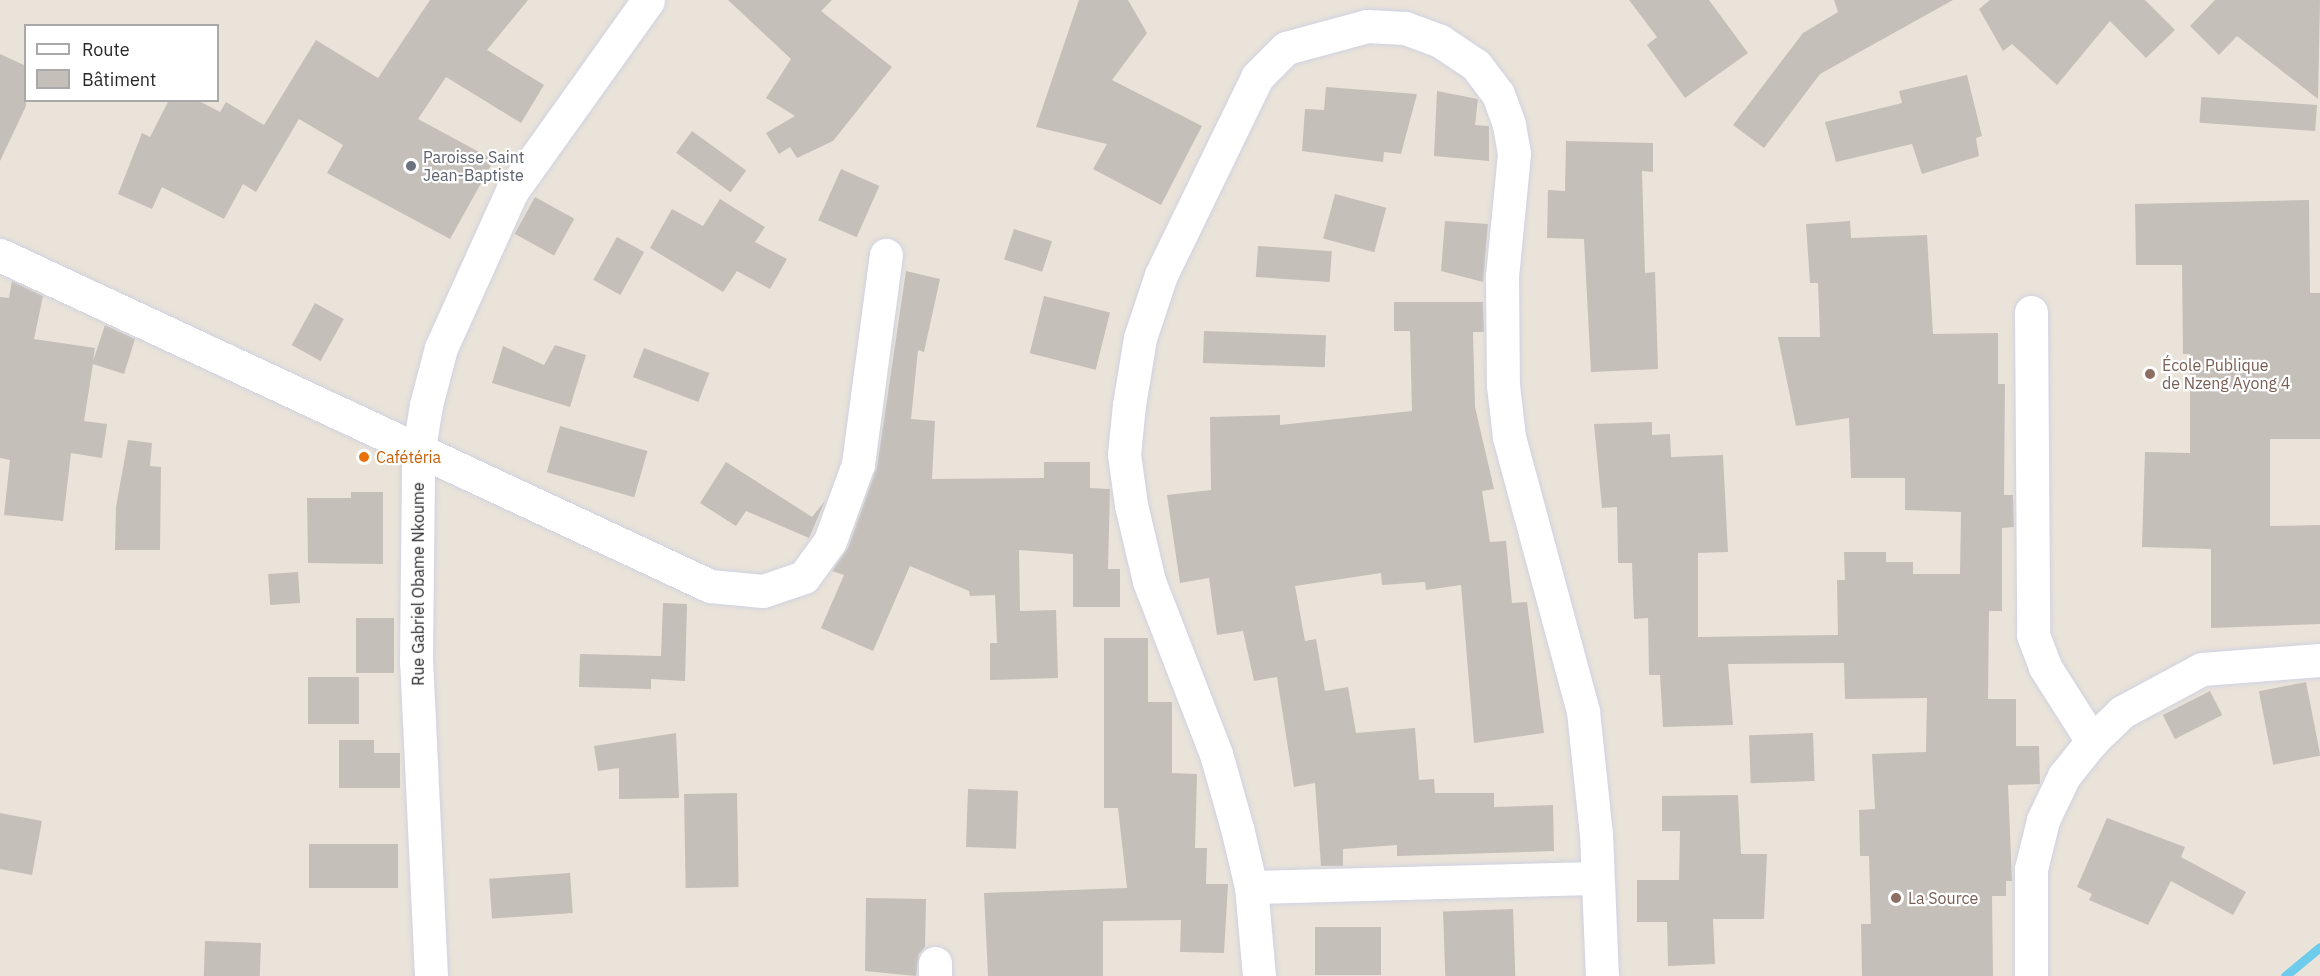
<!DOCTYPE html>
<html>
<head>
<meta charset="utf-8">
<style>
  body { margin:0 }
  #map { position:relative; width:2320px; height:976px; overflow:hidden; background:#eae3d9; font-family:"IBM Plex Sans",sans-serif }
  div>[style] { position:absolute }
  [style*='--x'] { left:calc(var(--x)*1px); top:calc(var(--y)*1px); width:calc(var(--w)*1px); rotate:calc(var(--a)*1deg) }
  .stream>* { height:9px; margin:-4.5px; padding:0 4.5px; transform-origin:4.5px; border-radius:4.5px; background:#6dcbeb }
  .building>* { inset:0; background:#c5bfb9; transform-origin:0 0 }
  .roads { filter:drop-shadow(0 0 2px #cfd2e1) drop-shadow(0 0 2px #cfd2e1) }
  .minor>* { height:33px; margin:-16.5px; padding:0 16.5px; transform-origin:16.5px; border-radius:16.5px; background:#fff }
  .dots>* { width:16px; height:16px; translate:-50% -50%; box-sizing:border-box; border:3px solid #fff; border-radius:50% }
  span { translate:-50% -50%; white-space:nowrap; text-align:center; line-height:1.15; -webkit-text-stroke:4.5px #fff; paint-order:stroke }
  .worship-label { font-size:16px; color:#5b616d }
  .left { translate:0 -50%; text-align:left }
  .education-label { font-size:16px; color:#785e54 }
  .food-label { font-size:16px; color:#c56008 }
  .street-label { font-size:16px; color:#282828 }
  .legend { position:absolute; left:24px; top:24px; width:195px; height:78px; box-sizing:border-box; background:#fff; border:2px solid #a9a9a9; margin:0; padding:8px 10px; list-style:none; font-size:18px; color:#282828 }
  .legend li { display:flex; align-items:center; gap:12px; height:30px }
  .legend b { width:30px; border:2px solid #a9a9a9 }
</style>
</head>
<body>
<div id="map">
  <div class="stream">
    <i style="--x:2285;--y:976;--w:45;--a:-39.6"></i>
  </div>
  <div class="building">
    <i style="clip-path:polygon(430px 0,528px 0,487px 50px,544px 85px,521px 123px,446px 77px,418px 119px,494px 160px,450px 239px,327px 173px,343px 145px,299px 119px,256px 192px,243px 184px,224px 219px,162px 187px,152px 209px,118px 194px,142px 133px,150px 137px,169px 100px,197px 100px,220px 112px,226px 102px,264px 125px,316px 40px,378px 78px)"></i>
    <i style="clip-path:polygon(728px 0,832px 0,821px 11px,892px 67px,833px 141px,797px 158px,790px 147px,779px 154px,766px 133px,795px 116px,766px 98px,791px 59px)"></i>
    <i style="clip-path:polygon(1079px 0,1128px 0,1147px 33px,1112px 80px,1202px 126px,1161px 205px,1093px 169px,1107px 144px,1036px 127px)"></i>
    <i style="clip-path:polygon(1629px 0,1709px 0,1748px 53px,1685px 98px,1647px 45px,1657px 37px)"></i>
    <i style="clip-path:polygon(1834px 0,1953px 0,1820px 74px,1764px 148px,1733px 125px,1803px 33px,1838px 12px)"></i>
    <i style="clip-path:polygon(1990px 0,2145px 0,2175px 30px,2146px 58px,2110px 21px,2057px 85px,2012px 44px,2003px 51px,1979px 9px)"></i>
    <i style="clip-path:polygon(2215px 0,2320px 0,2318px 99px,2237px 36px,2219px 55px,2190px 26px)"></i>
    <i style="clip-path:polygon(0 54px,26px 66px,26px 106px,0 161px)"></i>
    <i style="clip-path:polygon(1967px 75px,1982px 136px,1976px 138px,1979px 156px,1922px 174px,1912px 144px,1836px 162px,1825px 122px,1902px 103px,1899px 91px)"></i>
    <i style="clip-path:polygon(1326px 87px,1417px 94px,1401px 154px,1384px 152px,1383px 162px,1302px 151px,1305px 109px,1324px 110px)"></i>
    <i style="clip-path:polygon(1437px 91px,1478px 99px,1475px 125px,1489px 126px,1489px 161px,1434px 156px)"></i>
    <i style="left:2317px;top:105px;width:26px;height:116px;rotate:94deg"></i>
    <i style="left:692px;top:131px;width:67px;height:27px;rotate:36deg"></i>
    <i style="clip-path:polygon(1566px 141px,1653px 143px,1653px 172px,1642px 171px,1645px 273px,1655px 272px,1658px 369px,1591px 372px,1584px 239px,1547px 238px,1548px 190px,1565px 191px)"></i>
    <i style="left:841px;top:169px;width:42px;height:56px;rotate:24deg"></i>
    <i style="left:1335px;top:194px;width:53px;height:46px;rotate:15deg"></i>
    <i style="left:535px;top:197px;width:45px;height:42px;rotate:29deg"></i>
    <i style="clip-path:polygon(720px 199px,765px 227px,755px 242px,787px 259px,770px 289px,737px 271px,723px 292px,650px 248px,672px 209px,703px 226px)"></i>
    <i style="clip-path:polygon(2309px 200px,2310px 293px,2320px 293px,2320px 439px,2270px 439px,2270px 526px,2320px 525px,2320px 624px,2211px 628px,2211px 549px,2142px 547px,2145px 452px,2190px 453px,2190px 354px,2183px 354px,2182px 265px,2136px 265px,2135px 204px)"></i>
    <i style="clip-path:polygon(1445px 221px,1488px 224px,1483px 282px,1441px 271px)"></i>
    <i style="clip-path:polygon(1850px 221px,1851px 238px,1927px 235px,1933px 334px,1998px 333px,1998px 384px,2005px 384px,2004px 495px,2013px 495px,2014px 527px,2002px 528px,2002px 611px,1989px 611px,1988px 699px,2016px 699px,2016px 746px,2039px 746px,2040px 784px,2008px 785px,2012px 881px,2006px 881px,2006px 896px,1992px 896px,1993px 976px,1862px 976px,1861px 924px,1871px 924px,1869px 856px,1860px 856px,1859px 810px,1875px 809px,1872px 754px,1926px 752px,1927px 698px,1845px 699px,1844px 663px,1728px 664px,1733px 725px,1663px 727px,1660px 675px,1649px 675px,1648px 618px,1634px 619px,1632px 563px,1618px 563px,1617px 507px,1602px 508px,1594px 424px,1652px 422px,1652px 435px,1670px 434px,1671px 457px,1723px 455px,1728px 552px,1698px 553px,1698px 637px,1838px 635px,1837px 580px,1845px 580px,1844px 552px,1886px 552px,1886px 562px,1913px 562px,1913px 574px,1960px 574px,1961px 512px,1905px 510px,1905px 478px,1851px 478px,1849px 418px,1796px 426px,1778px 337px,1820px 337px,1818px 283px,1810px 283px,1806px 224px)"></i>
    <i style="left:1014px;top:229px;width:40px;height:32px;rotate:18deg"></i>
    <i style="left:617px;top:237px;width:31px;height:49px;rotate:29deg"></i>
    <i style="left:1258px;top:246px;width:74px;height:31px;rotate:4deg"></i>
    <i style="clip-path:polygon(906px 271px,940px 279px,924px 352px,918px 350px,911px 419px,935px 421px,932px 479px,1044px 478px,1044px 462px,1090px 462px,1090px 488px,1110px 489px,1108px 569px,1120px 569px,1120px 607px,1073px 607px,1073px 554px,1019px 550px,1020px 611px,1056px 610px,1058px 678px,990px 680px,990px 643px,997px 643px,995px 595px,970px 596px,969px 591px,910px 566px,873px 651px,821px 628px,844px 575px,832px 571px,848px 548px,877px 467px)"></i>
    <i style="clip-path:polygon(12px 281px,43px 296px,34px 339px,95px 348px,93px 361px,105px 325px,135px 339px,124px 374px,93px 364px,84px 421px,107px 424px,102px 458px,71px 453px,63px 521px,4px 515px,10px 460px,0 458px,0 297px,9px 298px)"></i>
    <i style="left:1044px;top:296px;width:68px;height:59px;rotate:14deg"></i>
    <i style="clip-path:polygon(1394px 302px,1483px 302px,1484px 332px,1473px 332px,1475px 407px,1494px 489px,1482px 491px,1490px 542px,1506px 541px,1512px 603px,1527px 602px,1544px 733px,1474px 743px,1461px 585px,1426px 590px,1425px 582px,1382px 585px,1381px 573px,1295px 586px,1305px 641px,1316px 639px,1325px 691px,1348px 687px,1356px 733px,1415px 728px,1419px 780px,1434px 779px,1435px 793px,1494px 793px,1494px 807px,1553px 805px,1554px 851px,1397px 856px,1397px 845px,1343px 849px,1343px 866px,1321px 866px,1315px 783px,1294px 787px,1277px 677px,1254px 681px,1243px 631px,1217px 635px,1209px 578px,1180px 583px,1167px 495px,1211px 490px,1210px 417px,1280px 415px,1280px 425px,1412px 411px,1410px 331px,1394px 331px)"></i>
    <i style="left:315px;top:303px;width:33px;height:48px;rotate:29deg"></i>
    <i style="left:1204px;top:331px;width:122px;height:32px;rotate:2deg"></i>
    <i style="clip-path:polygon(555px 345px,586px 355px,570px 407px,492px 383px,503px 346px,544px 365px)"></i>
    <i style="left:644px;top:348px;width:70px;height:31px;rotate:21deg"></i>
    <i style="left:560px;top:426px;width:91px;height:48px;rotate:16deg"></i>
    <i style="clip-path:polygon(128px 440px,152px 443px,150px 466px,161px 467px,160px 550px,115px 550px,116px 507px)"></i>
    <i style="clip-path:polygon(726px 462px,812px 517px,825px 501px,809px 538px,746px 511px,736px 526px,700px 503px)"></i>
    <i style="clip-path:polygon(351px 492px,383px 492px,383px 564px,308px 563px,307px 498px,351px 498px)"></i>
    <i style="left:298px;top:572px;width:31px;height:30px;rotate:86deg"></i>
    <i style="clip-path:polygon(663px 603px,687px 604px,685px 681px,651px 679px,651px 689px,579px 687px,580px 654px,661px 656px)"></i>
    <i style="left:356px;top:618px;width:38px;height:55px"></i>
    <i style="clip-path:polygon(1104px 638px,1148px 638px,1148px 702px,1172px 702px,1172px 773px,1197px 774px,1195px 848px,1207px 848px,1206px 884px,1228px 884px,1224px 953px,1180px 952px,1181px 920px,1103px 921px,1103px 976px,988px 976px,984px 893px,1127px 888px,1118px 808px,1104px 808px)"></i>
    <i style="left:308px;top:677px;width:51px;height:47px"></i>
    <i style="left:2306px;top:682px;width:75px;height:48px;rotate:79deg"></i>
    <i style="left:2210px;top:691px;width:27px;height:53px;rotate:63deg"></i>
    <i style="clip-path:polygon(676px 733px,679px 798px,619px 799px,619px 768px,598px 771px,594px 746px)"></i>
    <i style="left:1813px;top:733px;width:48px;height:64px;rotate:88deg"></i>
    <i style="clip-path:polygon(339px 740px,374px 740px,374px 753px,400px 753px,400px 788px,339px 788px)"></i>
    <i style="left:968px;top:789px;width:50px;height:58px;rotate:2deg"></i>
    <i style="left:737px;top:793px;width:94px;height:53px;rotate:89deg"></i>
    <i style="clip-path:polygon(1738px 795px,1741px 854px,1767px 854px,1764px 919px,1713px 919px,1715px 964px,1668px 966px,1667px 922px,1637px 922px,1637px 880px,1679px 880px,1680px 831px,1662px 831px,1662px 796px)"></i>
    <i style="clip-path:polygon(0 813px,42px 821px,32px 875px,0 869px)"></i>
    <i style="clip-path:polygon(2107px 818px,2185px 847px,2181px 857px,2246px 892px,2233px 915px,2171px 881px,2148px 925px,2089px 900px,2092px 894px,2077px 887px)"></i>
    <i style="left:309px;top:844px;width:89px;height:44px"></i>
    <i style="left:570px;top:873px;width:40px;height:81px;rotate:86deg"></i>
    <i style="clip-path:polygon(866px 898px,926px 899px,925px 947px,919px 954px,916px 976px,865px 971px)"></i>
    <i style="left:1513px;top:909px;width:67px;height:70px;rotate:88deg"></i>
    <i style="left:1315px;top:927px;width:66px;height:48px"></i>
    <i style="left:205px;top:941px;width:56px;height:35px;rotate:2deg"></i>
  </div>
  <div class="roads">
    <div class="minor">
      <i style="--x:0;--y:255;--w:783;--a:24.99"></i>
      <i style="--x:710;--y:586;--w:53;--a:5.4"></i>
      <i style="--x:763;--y:591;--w:43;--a:-18.9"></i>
      <i style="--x:804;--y:577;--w:44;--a:-54.2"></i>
      <i style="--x:830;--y:541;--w:82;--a:-70"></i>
      <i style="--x:858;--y:464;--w:211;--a:-82.4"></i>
      <i style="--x:2031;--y:312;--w:323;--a:89.6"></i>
      <i style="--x:2033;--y:635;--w:34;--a:69"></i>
      <i style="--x:2045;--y:667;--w:88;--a:57.6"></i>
      <i style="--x:1251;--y:887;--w:344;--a:-1.5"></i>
      <i style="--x:431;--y:976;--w:314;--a:-92.7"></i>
      <i style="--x:416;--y:662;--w:208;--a:-89.4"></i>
      <i style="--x:418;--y:454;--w:50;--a:-80.7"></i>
      <i style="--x:426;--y:405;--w:59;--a:-75.3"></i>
      <i style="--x:441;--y:348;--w:172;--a:-65.7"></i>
      <i style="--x:512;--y:191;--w:234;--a:-54.5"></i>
      <i style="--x:935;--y:976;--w:13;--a:-90"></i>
      <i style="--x:1259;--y:976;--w:89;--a:-95.1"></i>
      <i style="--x:1251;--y:887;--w:61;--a:-103.3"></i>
      <i style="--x:1237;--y:828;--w:77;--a:-105.8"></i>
      <i style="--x:1216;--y:754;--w:186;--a:-111.2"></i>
      <i style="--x:1149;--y:581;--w:78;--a:-103.3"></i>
      <i style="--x:1131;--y:505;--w:51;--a:-97.8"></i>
      <i style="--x:1124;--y:454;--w:49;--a:-84.2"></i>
      <i style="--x:1129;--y:405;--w:68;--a:-80.7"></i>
      <i style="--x:1140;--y:338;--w:66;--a:-71.6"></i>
      <i style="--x:1161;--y:275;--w:220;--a:-64.1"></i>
      <i style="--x:1257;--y:77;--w:41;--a:-45"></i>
      <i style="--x:1286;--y:48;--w:84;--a:-15.2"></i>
      <i style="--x:1367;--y:26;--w:38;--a:3"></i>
      <i style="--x:1405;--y:28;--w:37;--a:20"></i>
      <i style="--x:1440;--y:41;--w:43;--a:33.7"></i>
      <i style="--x:1476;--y:65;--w:36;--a:53"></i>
      <i style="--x:1498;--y:94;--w:33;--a:70"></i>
      <i style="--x:1509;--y:125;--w:29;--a:80"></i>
      <i style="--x:1514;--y:154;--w:124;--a:95.6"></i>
      <i style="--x:1502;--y:277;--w:108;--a:89.5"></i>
      <i style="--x:1503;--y:385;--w:52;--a:83.4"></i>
      <i style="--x:1509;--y:437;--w:284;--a:74.9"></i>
      <i style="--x:1583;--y:711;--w:124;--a:84"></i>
      <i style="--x:1596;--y:834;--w:142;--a:87.6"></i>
      <i style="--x:2031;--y:976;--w:107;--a:-90"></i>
      <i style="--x:2031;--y:869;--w:50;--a:-76.2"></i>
      <i style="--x:2043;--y:820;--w:49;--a:-64.5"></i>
      <i style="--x:2064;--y:776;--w:45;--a:-51.3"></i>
      <i style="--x:2092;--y:741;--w:42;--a:-44"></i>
      <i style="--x:2122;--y:712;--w:91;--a:-28.3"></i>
      <i style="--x:2202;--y:669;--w:118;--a:-4.4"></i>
    </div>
  </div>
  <div class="dots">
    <i style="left:411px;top:166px;background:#6b7280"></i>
    <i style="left:2150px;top:374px;background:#8d6e63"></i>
    <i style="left:364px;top:457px;background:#e8710a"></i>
    <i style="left:1896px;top:898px;background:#8d6e63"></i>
  </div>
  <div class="worship-label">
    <span class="left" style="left:423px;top:166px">Paroisse Saint<br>Jean-Baptiste</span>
  </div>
  <div class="education-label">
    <span class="left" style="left:2162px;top:374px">École Publique<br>de Nzeng Ayong 4</span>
    <span class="left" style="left:1908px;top:898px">La Source</span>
  </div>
  <div class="food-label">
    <span class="left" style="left:376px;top:457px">Cafétéria</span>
  </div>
  <div class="street-label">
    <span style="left:418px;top:584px;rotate:-90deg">Rue Gabriel Obame Nkoume</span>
  </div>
  <ul class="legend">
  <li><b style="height:8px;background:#fff"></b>Route</li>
  <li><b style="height:16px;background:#c5bfb9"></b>Bâtiment</li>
  </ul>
</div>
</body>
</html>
